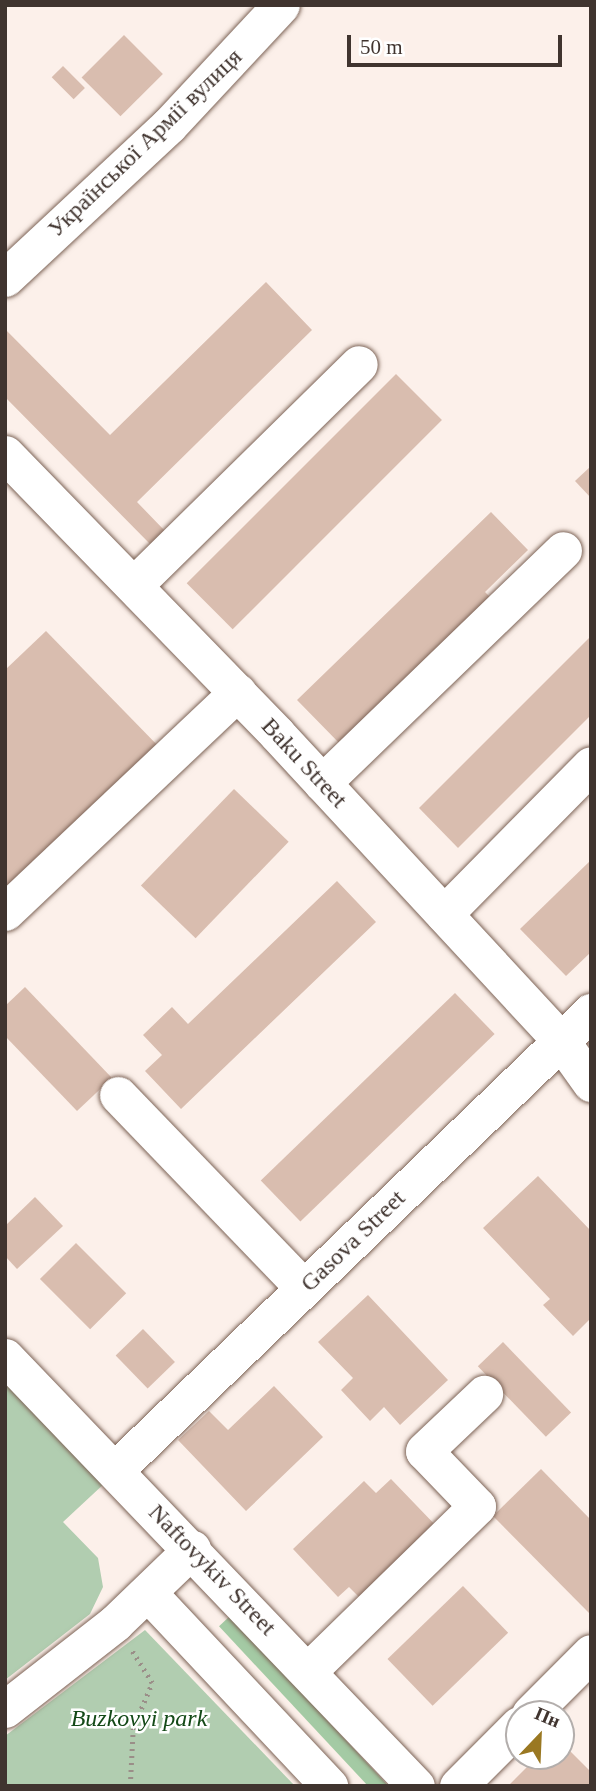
<!DOCTYPE html>
<html>
<head>
<meta charset="utf-8">
<style>
  body { margin:0 }
  #map { position:relative; width:596px; height:1791px; overflow:hidden; background:#fcf0ea; font-family:Georgia,serif }
  div>[style] { position:absolute }
  [style*='--x'] { left:calc(var(--x)*1px); top:calc(var(--y)*1px); width:calc(var(--w)*1px); rotate:calc(var(--a)*1deg) }
  .green>* { inset:0; background:#b1cdb0 }
  .forest>* { inset:0; background:#a4caa4; transform-origin:0 0 }
  .building>* { inset:0; background:#d9bdaf; transform-origin:0 0 }
  .path>* { height:4.5px; margin-top:-2.25px; transform-origin:0; background:repeating-linear-gradient(90deg,#9a8e88 0 2px,transparent 0 7px) }
  .roads { filter:drop-shadow(0 0 2px #7d6457) drop-shadow(0 0 2px #7d6457) }
  .minor>* { height:37px; margin:-18.5px; padding:0 18.5px; transform-origin:18.5px; border-radius:18.5px; background:#fff }
  span { translate:-50% -50%; white-space:nowrap; text-align:center; line-height:1.15; -webkit-text-stroke:5px #fff; paint-order:stroke }
  .street-label { font-size:24px; color:#40342f }
  .park-label { font-size:24px; color:#134917; font-style:italic }
  .frame { position:absolute; inset:0; border:7px solid #40342f; pointer-events:none }
  .north { position:absolute; left:505px; top:1700px; width:70px; height:70px; box-sizing:border-box; background:#fff; border:2px solid #b3aeac; border-radius:50%; rotate:23deg; font-size:19px; font-weight:700; line-height:28px; text-align:center; color:#40342f }
  .north::after { content:''; display:block; margin:auto; width:24px; height:32px; background:#9a7822; clip-path:polygon(50% 0,100% 100%,50% 72%,0 100%) }
  .scale { position:absolute; left:347px; top:35px; width:215px; height:32px; box-sizing:border-box; border:4px solid #40342f; border-top:0; padding-left:9px; font-size:21px; line-height:24px; white-space:nowrap; color:#40342f; -webkit-text-stroke:5px #fff; paint-order:stroke }
</style>
</head>
<body>
<div id="map">
  <div class="green">
    <i style="clip-path:polygon(5px 1379px,106px 1482px,63px 1522px,98px 1558px,103px 1587px,90px 1614px,5px 1680px)"></i>
    <i style="clip-path:polygon(145px 1630px,295px 1786px,5px 1786px,5px 1736px)"></i>
  </div>
  <div class="forest">
    <i style="left:230px;top:1616px;width:233px;height:15px;rotate:47deg"></i>
  </div>
  <div class="building">
    <i style="left:124px;top:35px;width:55px;height:60px;rotate:45deg"></i>
    <i style="left:63px;top:66px;width:31px;height:16px;rotate:45deg"></i>
    <i style="clip-path:polygon(266px 282px,312px 330px,137px 502px,165px 531px,151px 545px,5px 397px,5px 329px,110px 435px)"></i>
    <i style="left:396px;top:374px;width:65px;height:296px;rotate:45deg"></i>
    <i style="clip-path:polygon(591px 466px,591px 498px,575px 481px)"></i>
    <i style="clip-path:polygon(491px 512px,528px 550px,485px 592px,492px 599px,342px 746px,297px 700px)"></i>
    <i style="clip-path:polygon(46px 631px,165px 753px,5px 907px,5px 670px)"></i>
    <i style="clip-path:polygon(591px 636px,591px 715px,458px 848px,419px 808px)"></i>
    <i style="left:234px;top:789px;width:76px;height:134px;rotate:44deg"></i>
    <i style="clip-path:polygon(591px 860px,591px 952px,566px 976px,520px 929px)"></i>
    <i style="clip-path:polygon(337px 881px,376px 922px,181px 1109px,145px 1071px,162px 1055px,143px 1035px,172px 1007px,188px 1024px)"></i>
    <i style="clip-path:polygon(25px 987px,112px 1078px,77px 1111px,5px 1036px,5px 1006px)"></i>
    <i style="left:455px;top:993px;width:57px;height:270px;rotate:46deg"></i>
    <i style="clip-path:polygon(538px 1176px,591px 1231px,591px 1318px,573px 1336px,543px 1305px,550px 1299px,483px 1228px)"></i>
    <i style="clip-path:polygon(35px 1197px,63px 1226px,17px 1269px,5px 1256px,5px 1226px)"></i>
    <i style="left:76px;top:1243px;width:71px;height:51px;rotate:45deg"></i>
    <i style="clip-path:polygon(368px 1295px,448px 1380px,400px 1425px,384px 1407px,370px 1421px,341px 1390px,353px 1378px,318px 1342px)"></i>
    <i style="left:143px;top:1329px;width:46px;height:38px;rotate:46deg"></i>
    <i style="left:503px;top:1342px;width:98px;height:35px;rotate:46deg"></i>
    <i style="clip-path:polygon(274px 1386px,323px 1437px,246px 1511px,178px 1440px,209px 1411px,228px 1430px)"></i>
    <i style="clip-path:polygon(541px 1469px,591px 1520px,589px 1613px,493px 1516px)"></i>
    <i style="clip-path:polygon(391px 1479px,441px 1531px,365px 1603px,349px 1587px,338px 1597px,293px 1549px,364px 1481px,376px 1493px)"></i>
    <i style="left:463px;top:1586px;width:65px;height:105px;rotate:46deg"></i>
    <i style="clip-path:polygon(561px 1742px,591px 1772px,591px 1786px,510px 1784px,538px 1756px,561px 1756px)"></i>
  </div>
  <div class="path">
    <i style="--x:130;--y:1786;--w:58;--a:-87"></i>
    <i style="--x:133;--y:1728;--w:49;--a:-67.1"></i>
    <i style="--x:152;--y:1683;--w:38;--a:-122"></i>
  </div>
  <div class="roads">
    <div class="minor">
      <i style="--x:5;--y:278;--w:224;--a:-43"></i>
      <i style="--x:169;--y:125;--w:164;--a:-47"></i>
      <i style="--x:5;--y:454;--w:390;--a:45.8"></i>
      <i style="--x:277;--y:734;--w:418;--a:47.2"></i>
      <i style="--x:561;--y:1041;--w:52;--a:54.5"></i>
      <i style="--x:134;--y:585;--w:315;--a:-44.5"></i>
      <i style="--x:322;--y:783;--w:335;--a:-44"></i>
      <i style="--x:5;--y:912;--w:320;--a:-43.4"></i>
      <i style="--x:444;--y:914;--w:209;--a:-45.4"></i>
      <i style="--x:118;--y:1095;--w:268;--a:46.1"></i>
      <i style="--x:5;--y:1357;--w:594;--a:46.23"></i>
      <i style="--x:115;--y:1470;--w:661;--a:-43.9"></i>
      <i style="--x:148;--y:1593;--w:265;--a:46.8"></i>
      <i style="--x:308;--y:1671;--w:236;--a:-44.3"></i>
      <i style="--x:477;--y:1506;--w:76;--a:-133.9"></i>
      <i style="--x:424;--y:1451;--w:83;--a:-43.5"></i>
      <i style="--x:5;--y:1709;--w:140;--a:-38"></i>
      <i style="--x:115;--y:1623;--w:107;--a:-43.9"></i>
      <i style="--x:530;--y:1714;--w:86;--a:-45"></i>
      <i style="--x:458;--y:1786;--w:86;--a:-45"></i>
    </div>
  </div>
  <div class="street-label">
    <span style="left:145px;top:143px;rotate:-44deg">Української Армії вулиця</span>
    <span style="left:304px;top:763px;rotate:47deg">Baku Street</span>
    <span style="left:353px;top:1241px;rotate:-44deg">Gasova Street</span>
    <span style="left:212px;top:1570px;rotate:46deg">Naftovykiv Street</span>
  </div>
  <div class="park-label">
    <span style="left:139px;top:1719px">Buzkovyi park</span>
  </div>
  <div class="frame"></div>
  <div class="north">Пн</div>
  <div class="scale">50 m</div>
</div>
</body>
</html>
